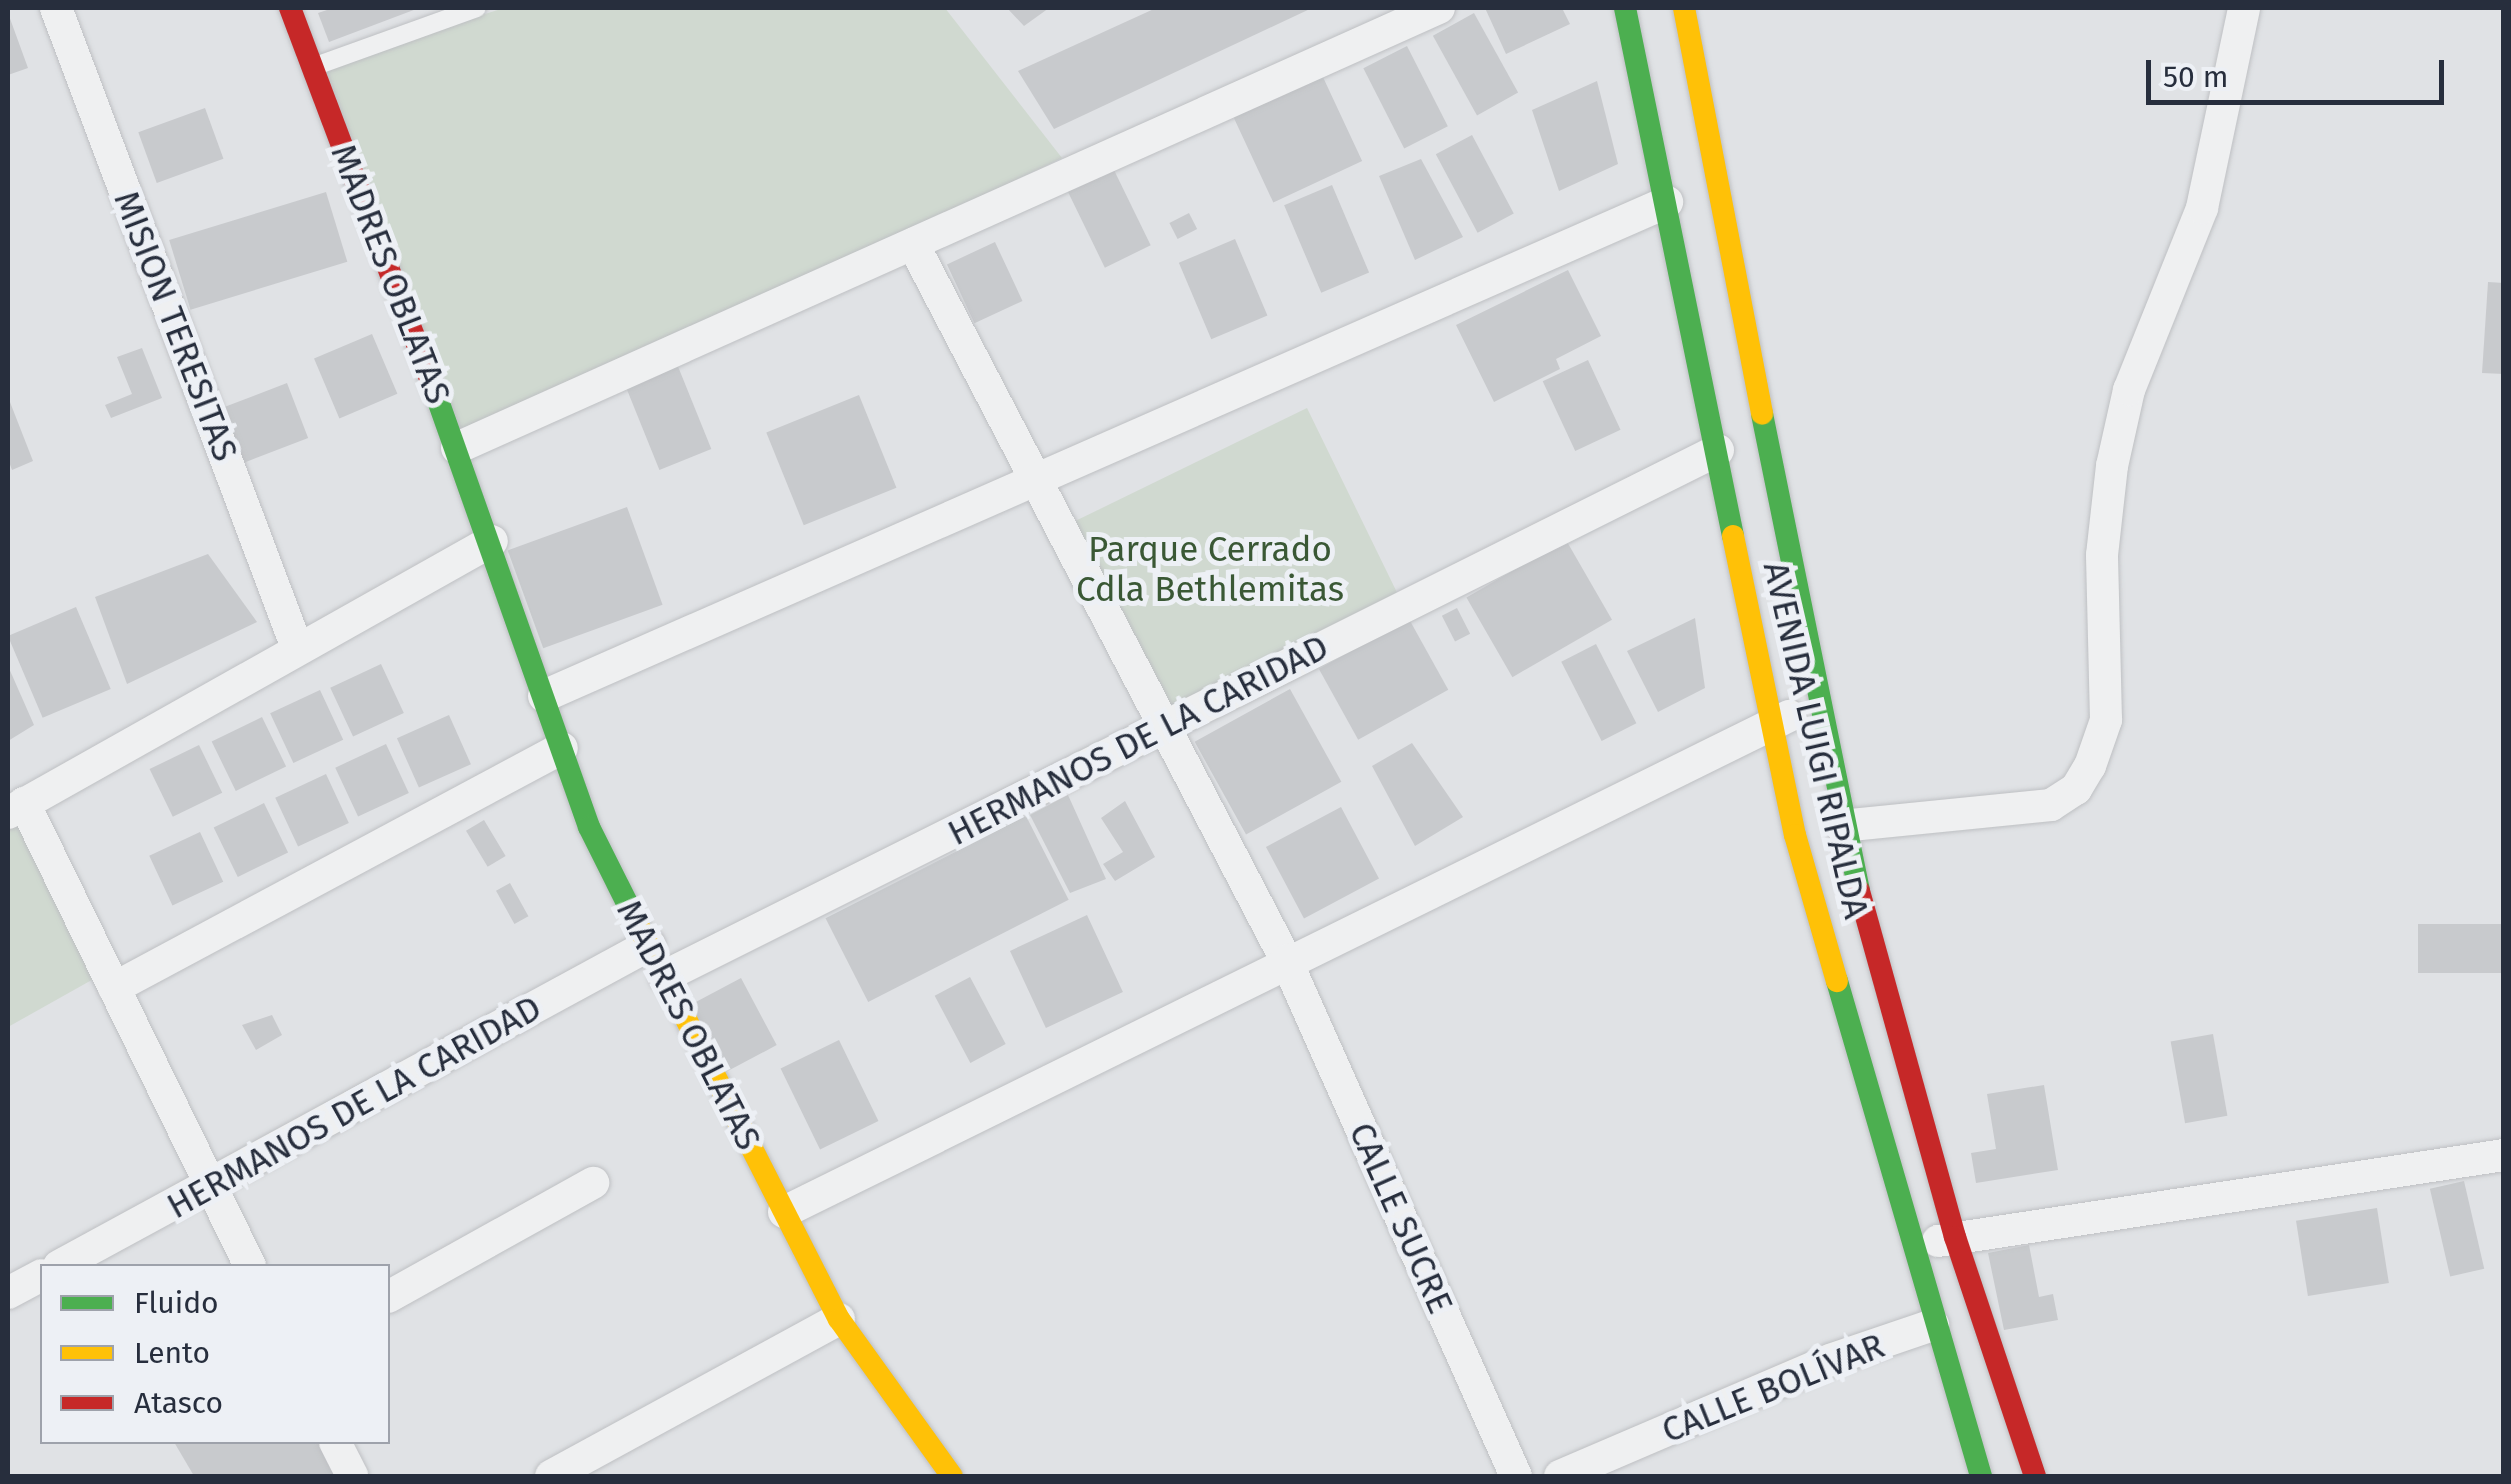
<!DOCTYPE html>
<html>
<head>
<meta charset="utf-8">
<style>
  body { margin:0 }
  #map { position:relative; width:2511px; height:1484px; overflow:hidden; background:#e0e2e5; font-family:"Fira Sans",sans-serif }
  div>[style] { position:absolute }
  [style*='--x'] { left:calc(var(--x)*1px); top:calc(var(--y)*1px); width:calc(var(--w)*1px); rotate:calc(var(--a)*1deg) }
  .green>* { inset:0; background:#d0d9d0; transform-origin:0 0 }
  .building>* { inset:0; background:#c8cacd; transform-origin:0 0 }
  .roads { filter:drop-shadow(0 0 2px #bec0c3) drop-shadow(0 0 2px #bec0c3) }
  .lane>* { height:18px; margin:-9px; padding:0 9px; transform-origin:9px; border-radius:9px; background:#eff0f1 }
  .street>* { height:32px; margin:-16px; padding:0 16px; transform-origin:16px; border-radius:16px; background:#eff0f1 }
  .fast>* { height:22px; margin:-11px; padding:0 11px; transform-origin:11px; border-radius:11px; background:#4caf50 }
  .slow>* { height:22px; margin:-11px; padding:0 11px; transform-origin:11px; border-radius:11px; background:#ffc107 }
  .jam>* { height:22px; margin:-11px; padding:0 11px; transform-origin:11px; border-radius:11px; background:#c62828 }
  span { translate:-50% -50%; white-space:nowrap; text-align:center; line-height:1.15; -webkit-text-stroke:10px #edf0f5; paint-order:stroke }
  .street-label { font-size:35px; color:#272e3d }
  .park-label { font-size:35px; color:#3a5835 }
  .frame { position:absolute; inset:0; border:10px solid #272e3d; pointer-events:none }
  .legend { position:absolute; left:40px; top:1264px; width:350px; height:180px; box-sizing:border-box; background:#edf0f5; border:2px solid #9ea2ab; margin:0; padding:12px 18px; list-style:none; font-size:30px; color:#272e3d }
  .legend li { display:flex; align-items:center; gap:20px; height:50px }
  .legend b { width:50px; border:2px solid #9ea2ab }
  .scale { position:absolute; left:2146px; top:60px; width:298px; height:45px; box-sizing:border-box; border:5px solid #272e3d; border-top:0; padding-left:12px; font-size:30px; line-height:35px; white-space:nowrap; color:#272e3d; -webkit-text-stroke:8px #edf0f5; paint-order:stroke }
</style>
</head>
<body>
<div id="map">
  <div class="green">
    <i style="clip-path:polygon(504px 8px,945px 8px,1062px 158px,457px 448px,313px 68px)"></i>
    <i style="left:1307px;top:408px;width:212px;height:274px;rotate:64deg"></i>
    <i style="clip-path:polygon(24px 803px,106px 972px,8px 1027px,8px 811px)"></i>
  </div>
  <div class="building">
    <i style="clip-path:polygon(333px 8px,419px 8px,329px 42px,318px 13px)"></i>
    <i style="clip-path:polygon(1007px 8px,1049px 8px,1024px 26px)"></i>
    <i style="clip-path:polygon(1156px 8px,1312px 8px,1054px 129px,1018px 71px)"></i>
    <i style="clip-path:polygon(1485px 8px,1562px 8px,1570px 24px,1506px 54px)"></i>
    <i style="clip-path:polygon(8px 13px,28px 68px,8px 75px)"></i>
    <i style="left:1474px;top:13px;width:91px;height:47px;rotate:61deg"></i>
    <i style="left:1407px;top:46px;width:90px;height:49px;rotate:63deg"></i>
    <i style="left:1322px;top:75px;width:95px;height:98px;rotate:65deg"></i>
    <i style="clip-path:polygon(1597px 81px,1618px 164px,1559px 191px,1532px 110px)"></i>
    <i style="left:205px;top:108px;width:54px;height:71px;rotate:70deg"></i>
    <i style="left:1472px;top:135px;width:89px;height:41px;rotate:62deg"></i>
    <i style="clip-path:polygon(1421px 159px,1463px 237px,1415px 260px,1379px 176px)"></i>
    <i style="left:1113px;top:168px;width:86px;height:51px;rotate:64deg"></i>
    <i style="left:1332px;top:185px;width:95px;height:52px;rotate:67deg"></i>
    <i style="left:326px;top:192px;width:73px;height:164px;rotate:73deg"></i>
    <i style="left:1189px;top:213px;width:18px;height:22px;rotate:63deg"></i>
    <i style="left:1235px;top:239px;width:83px;height:61px;rotate:67deg"></i>
    <i style="left:995px;top:242px;width:65px;height:53px;rotate:65deg"></i>
    <i style="clip-path:polygon(1568px 270px,1601px 336px,1556px 359px,1560px 369px,1494px 402px,1456px 325px)"></i>
    <i style="clip-path:polygon(2488px 282px,2504px 283px,2504px 374px,2482px 373px)"></i>
    <i style="left:372px;top:334px;width:65px;height:63px;rotate:67deg"></i>
    <i style="clip-path:polygon(142px 348px,162px 398px,111px 418px,105px 405px,132px 394px,117px 357px)"></i>
    <i style="left:675px;top:359px;width:97px;height:56px;rotate:68deg"></i>
    <i style="left:1588px;top:360px;width:77px;height:50px;rotate:65deg"></i>
    <i style="left:287px;top:383px;width:59px;height:72px;rotate:69deg"></i>
    <i style="left:859px;top:395px;width:100px;height:100px;rotate:68deg"></i>
    <i style="clip-path:polygon(8px 397px,33px 461px,12px 470px,8px 459px)"></i>
    <i style="left:627px;top:507px;width:104px;height:127px;rotate:70deg"></i>
    <i style="left:1566px;top:540px;width:92px;height:115px;rotate:60deg"></i>
    <i style="clip-path:polygon(208px 554px,257px 622px,127px 684px,95px 597px)"></i>
    <i style="left:76px;top:607px;width:89px;height:74px;rotate:67deg"></i>
    <i style="left:1457px;top:608px;width:29px;height:17px;rotate:63deg"></i>
    <i style="clip-path:polygon(1695px 618px,1705px 688px,1658px 712px,1627px 651px)"></i>
    <i style="left:1409px;top:619px;width:81px;height:103px;rotate:61deg"></i>
    <i style="left:1596px;top:644px;width:89px;height:39px;rotate:63deg"></i>
    <i style="left:381px;top:664px;width:54px;height:56px;rotate:65deg"></i>
    <i style="clip-path:polygon(8px 666px,34px 725px,8px 741px)"></i>
    <i style="left:1290px;top:689px;width:106px;height:109px;rotate:61deg"></i>
    <i style="left:320px;top:690px;width:55px;height:55px;rotate:65deg"></i>
    <i style="left:449px;top:715px;width:54px;height:57px;rotate:66deg"></i>
    <i style="left:262px;top:717px;width:55px;height:56px;rotate:64deg"></i>
    <i style="clip-path:polygon(1412px 743px,1463px 817px,1415px 846px,1372px 766px)"></i>
    <i style="left:386px;top:744px;width:54px;height:56px;rotate:65deg"></i>
    <i style="left:199px;top:745px;width:53px;height:55px;rotate:64deg"></i>
    <i style="left:326px;top:774px;width:54px;height:56px;rotate:65deg"></i>
    <i style="clip-path:polygon(1068px 795px,1106px 879px,1070px 893px,1030px 815px)"></i>
    <i style="clip-path:polygon(1125px 801px,1155px 857px,1115px 881px,1103px 864px,1123px 852px,1101px 818px)"></i>
    <i style="left:264px;top:803px;width:55px;height:56px;rotate:64deg"></i>
    <i style="left:1341px;top:807px;width:81px;height:85px;rotate:62deg"></i>
    <i style="left:1026px;top:816px;width:94px;height:225px;rotate:63deg"></i>
    <i style="left:484px;top:820px;width:42px;height:21px;rotate:59deg"></i>
    <i style="left:200px;top:832px;width:55px;height:56px;rotate:65deg"></i>
    <i style="left:510px;top:883px;width:38px;height:16px;rotate:61deg"></i>
    <i style="left:1087px;top:915px;width:85px;height:85px;rotate:65deg"></i>
    <i style="left:2504px;top:924px;width:49px;height:86px;rotate:90deg"></i>
    <i style="left:970px;top:977px;width:76px;height:40px;rotate:62deg"></i>
    <i style="left:741px;top:978px;width:76px;height:57px;rotate:62deg"></i>
    <i style="clip-path:polygon(272px 1015px,282px 1035px,256px 1050px,242px 1025px)"></i>
    <i style="left:2213px;top:1034px;width:83px;height:43px;rotate:80deg"></i>
    <i style="left:839px;top:1040px;width:90px;height:65px;rotate:64deg"></i>
    <i style="clip-path:polygon(2044px 1085px,2058px 1170px,1976px 1183px,1971px 1153px,1996px 1149px,1987px 1094px)"></i>
    <i style="left:2464px;top:1181px;width:90px;height:35px;rotate:77deg"></i>
    <i style="left:2377px;top:1208px;width:76px;height:82px;rotate:81deg"></i>
    <i style="clip-path:polygon(2029px 1245px,2039px 1297px,2053px 1294px,2058px 1320px,2004px 1330px,1988px 1253px)"></i>
    <i style="clip-path:polygon(174px 1442px,318px 1442px,338px 1476px,194px 1476px)"></i>
  </div>
  <div class="roads">
    <div class="lane">
      <i style="--x:313;--y:67;--w:174;--a:-19.8"></i>
    </div>
    <div class="street">
      <i style="--x:56;--y:8;--w:681;--a:69.36"></i>
      <i style="--x:913;--y:244;--w:807;--a:62.48"></i>
      <i style="--x:1286;--y:960;--w:565;--a:65.98"></i>
      <i style="--x:457;--y:448;--w:1076;--a:-24.14"></i>
      <i style="--x:544;--y:696;--w:1227;--a:-23.74"></i>
      <i style="--x:24;--y:803;--w:515;--a:63.98"></i>
      <i style="--x:8;--y:813;--w:555;--a:-29.34"></i>
      <i style="--x:1841;--y:826;--w:211;--a:-5.7"></i>
      <i style="--x:2051;--y:805;--w:30;--a:-33"></i>
      <i style="--x:2076;--y:789;--w:27;--a:-59"></i>
      <i style="--x:2090;--y:766;--w:49;--a:-70.8"></i>
      <i style="--x:2106;--y:720;--w:165;--a:-91.4"></i>
      <i style="--x:2102;--y:555;--w:90;--a:-83.6"></i>
      <i style="--x:2112;--y:466;--w:78;--a:-77.4"></i>
      <i style="--x:2129;--y:390;--w:196;--a:-68.1"></i>
      <i style="--x:2202;--y:208;--w:204;--a:-78.1"></i>
      <i style="--x:665;--y:976;--w:1177;--a:-26.54"></i>
      <i style="--x:114;--y:988;--w:508;--a:-28.18"></i>
      <i style="--x:784;--y:1212;--w:1121;--a:-26.27"></i>
      <i style="--x:1938;--y:1241;--w:572;--a:-8.64"></i>
      <i style="--x:59;--y:1266;--w:672;--a:-28.55"></i>
      <i style="--x:8;--y:1293;--w:38;--a:-28"></i>
      <i style="--x:388;--y:1297;--w:235;--a:-29.1"></i>
      <i style="--x:335;--y:1442;--w:38;--a:63"></i>
      <i style="--x:551;--y:1476;--w:328;--a:-28.6"></i>
      <i style="--x:1560;--y:1476;--w:294;--a:-23.2"></i>
      <i style="--x:1830;--y:1360;--w:109;--a:-18.8"></i>
    </div>
    <div class="fast">
      <i style="--x:1625;--y:8;--w:539;--a:78.44"></i>
      <i style="--x:435;--y:392;--w:461;--a:70.5"></i>
      <i style="--x:589;--y:827;--w:98;--a:63.4"></i>
      <i style="--x:1762;--y:414;--w:487;--a:78.5"></i>
      <i style="--x:1837;--y:981;--w:516;--a:73.78"></i>
    </div>
    <div class="slow">
      <i style="--x:1684;--y:8;--w:413;--a:79.1"></i>
      <i style="--x:1733;--y:536;--w:305;--a:78.3"></i>
      <i style="--x:1795;--y:835;--w:152;--a:74"></i>
      <i style="--x:633;--y:915;--w:453;--a:63"></i>
      <i style="--x:839;--y:1319;--w:193;--a:54.3"></i>
    </div>
    <div class="jam">
      <i style="--x:290;--y:8;--w:410;--a:69.3"></i>
      <i style="--x:1859;--y:891;--w:359;--a:74.5"></i>
      <i style="--x:1955;--y:1237;--w:252;--a:71.5"></i>
    </div>
  </div>
  <div class="street-label">
    <span style="left:391px;top:274px;rotate:69deg">MADRES OBLATAS</span>
    <span style="left:176px;top:326px;rotate:69deg">MISION TERESITAS</span>
    <span style="left:1138px;top:740px;rotate:-27deg">HERMANOS DE LA CARIDAD</span>
    <span style="left:1816px;top:740px;rotate:77deg">AVENIDA LUIGI RIPALDA</span>
    <span style="left:689px;top:1025px;rotate:63deg">MADRES OBLATAS</span>
    <span style="left:354px;top:1107px;rotate:-29deg">HERMANOS DE LA CARIDAD</span>
    <span style="left:1401px;top:1218px;rotate:66deg">CALLE SUCRE</span>
    <span style="left:1773px;top:1388px;rotate:-22deg">CALLE BOLÍVAR</span>
  </div>
  <div class="park-label">
    <span style="left:1210px;top:569px">Parque Cerrado<br>Cdla Bethlemitas</span>
  </div>
  <div class="frame"></div>
  <ul class="legend">
  <li><b style="height:12px;background:#4caf50"></b>Fluido</li>
  <li><b style="height:12px;background:#ffc107"></b>Lento</li>
  <li><b style="height:12px;background:#c62828"></b>Atasco</li>
  </ul>
  <div class="scale">50 m</div>
</div>
</body>
</html>
